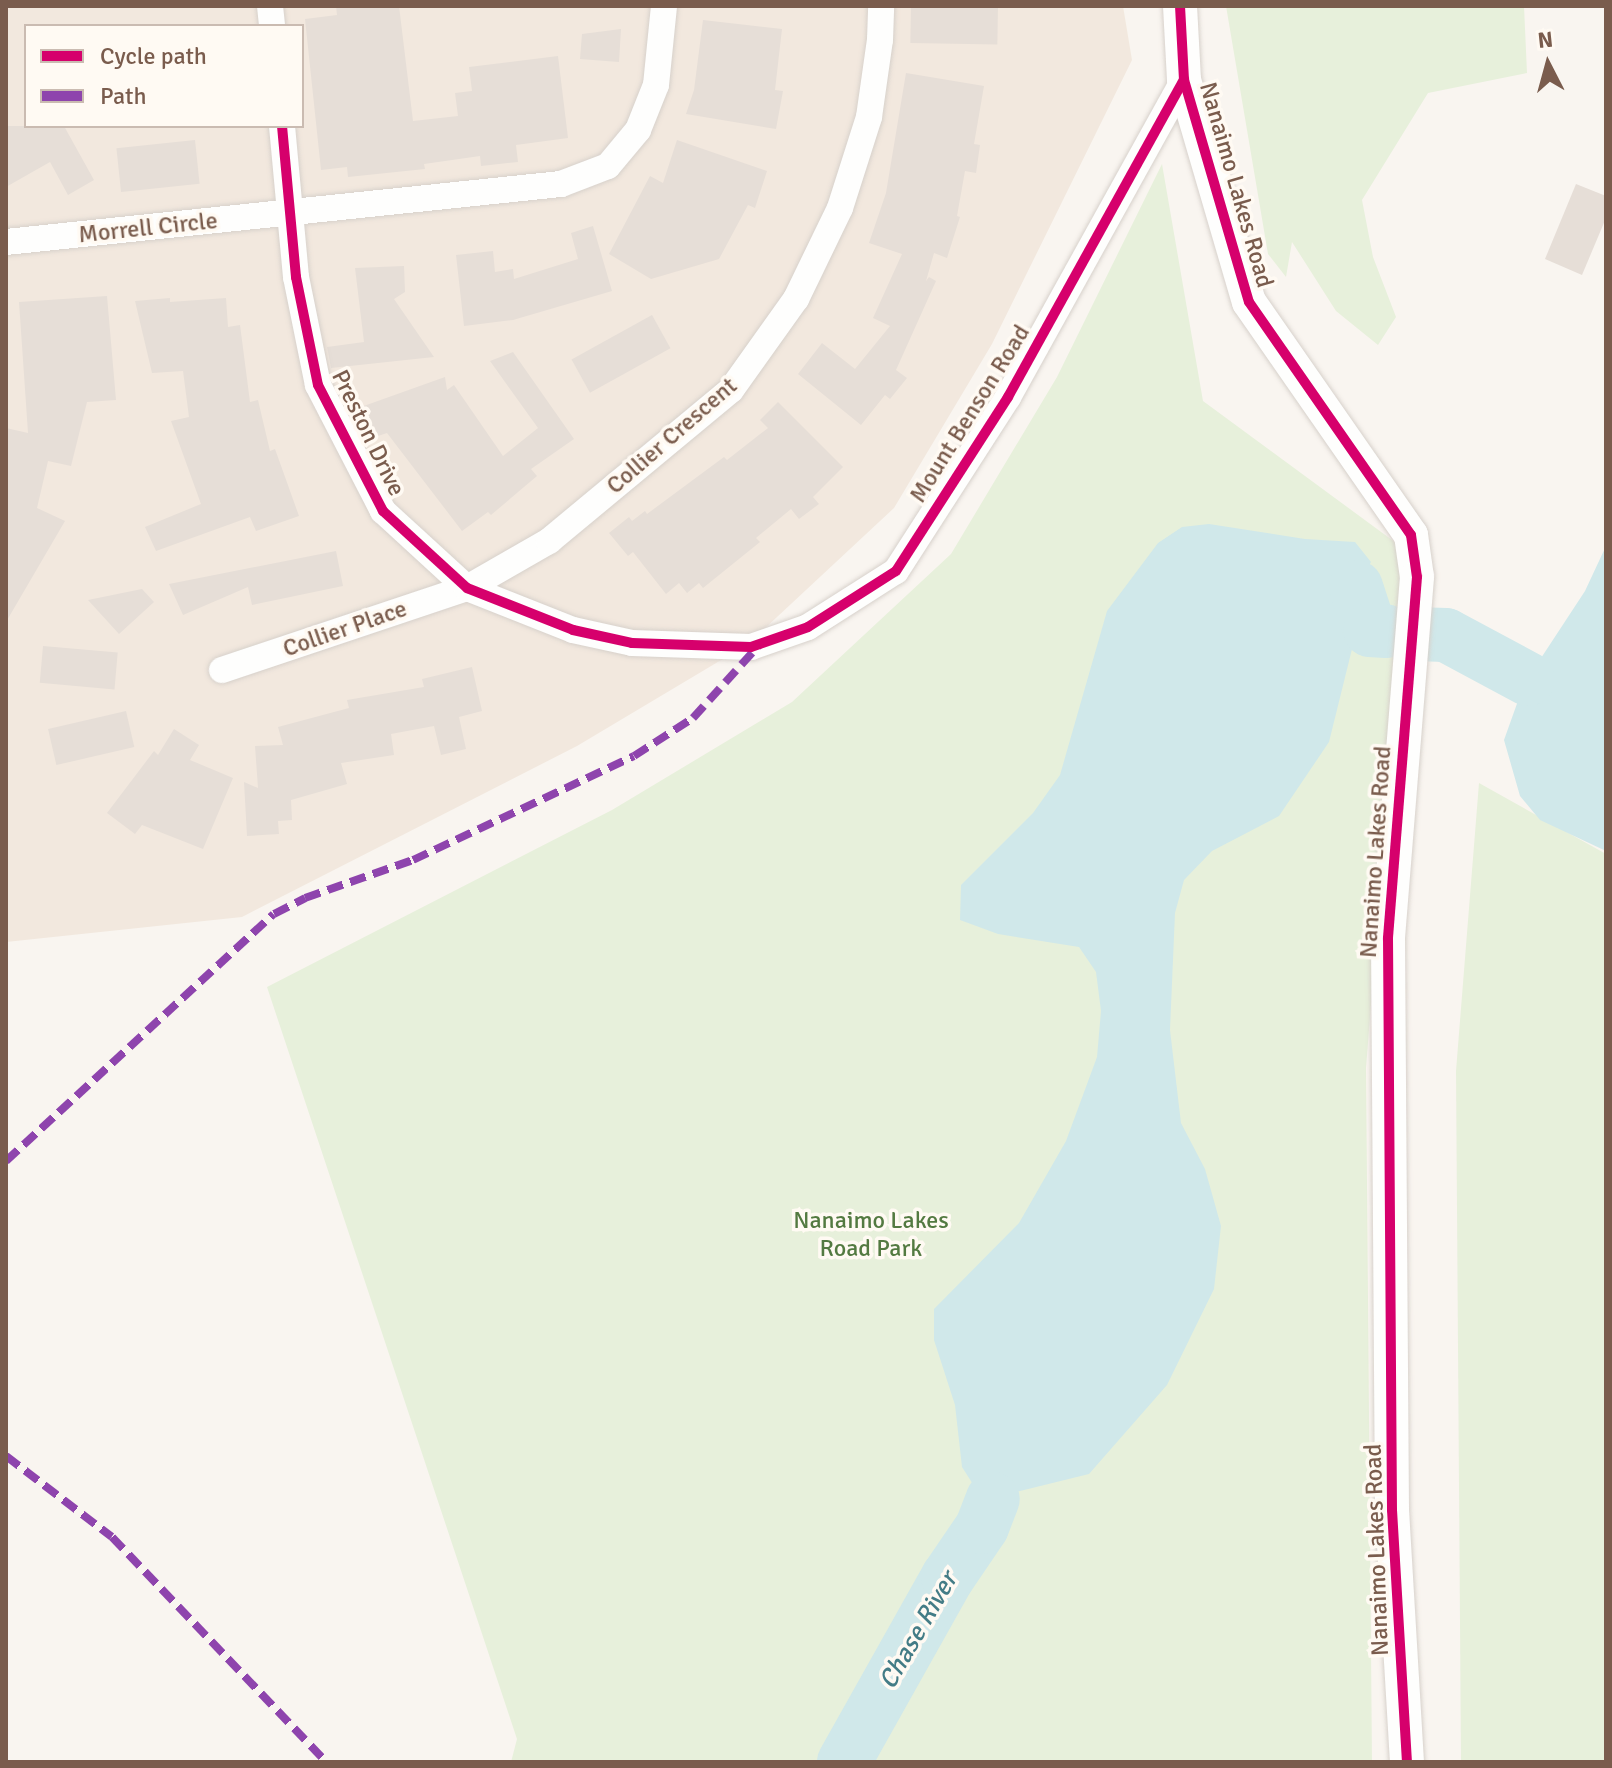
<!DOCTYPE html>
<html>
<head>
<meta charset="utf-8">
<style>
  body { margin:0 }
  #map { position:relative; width:1612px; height:1768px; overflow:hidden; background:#f9f5f0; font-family:Signika,sans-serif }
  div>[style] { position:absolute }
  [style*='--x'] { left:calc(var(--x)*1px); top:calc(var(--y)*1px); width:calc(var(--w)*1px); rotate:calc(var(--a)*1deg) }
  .residential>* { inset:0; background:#f2e8de }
  .green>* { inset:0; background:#e7f0db }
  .water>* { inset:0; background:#d0e8ea }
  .river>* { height:54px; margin:-27px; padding:0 27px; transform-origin:27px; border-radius:27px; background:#d0e8ea }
  .building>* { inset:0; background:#e6ded7; transform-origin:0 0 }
  .roads { filter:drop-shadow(0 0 2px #d7d1cb) drop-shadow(0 0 2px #d7d1cb) }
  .minor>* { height:26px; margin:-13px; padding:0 13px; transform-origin:13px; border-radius:13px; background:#fefefd }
  .tertiary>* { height:34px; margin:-17px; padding:0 17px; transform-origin:17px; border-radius:17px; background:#fefefd }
  .quiet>* { height:8px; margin-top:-4px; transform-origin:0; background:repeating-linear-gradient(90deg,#8e44ad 0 16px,transparent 0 24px) }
  .cycleway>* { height:10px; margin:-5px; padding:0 5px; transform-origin:5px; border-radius:5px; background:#d6006c }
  span { translate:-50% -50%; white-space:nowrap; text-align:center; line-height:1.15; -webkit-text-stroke:7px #fffaf3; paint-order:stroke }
  .street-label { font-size:24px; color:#7a5c4d }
  .park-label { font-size:24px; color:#537a41 }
  .water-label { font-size:26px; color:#437c86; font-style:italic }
  .frame { position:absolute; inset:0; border:8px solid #7a5c4d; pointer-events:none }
  .legend { position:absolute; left:24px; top:24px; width:280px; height:104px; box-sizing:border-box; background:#fffaf3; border:2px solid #cabbb1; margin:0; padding:10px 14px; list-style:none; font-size:24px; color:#7a5c4d }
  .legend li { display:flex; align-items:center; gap:16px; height:40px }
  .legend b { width:40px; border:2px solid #cabbb1 }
  .north { position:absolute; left:1508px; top:24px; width:80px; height:80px; -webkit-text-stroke:6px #fffaf3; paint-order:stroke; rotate:354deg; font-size:22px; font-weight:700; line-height:32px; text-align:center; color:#7a5c4d }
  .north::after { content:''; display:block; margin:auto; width:28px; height:36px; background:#7a5c4d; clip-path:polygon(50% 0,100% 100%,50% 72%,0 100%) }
</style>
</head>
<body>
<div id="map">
  <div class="residential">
    <i style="clip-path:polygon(evenodd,6px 6px,1123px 6px,1132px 60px,992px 344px,894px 508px,748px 644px,577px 746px,242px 917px,6px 942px,6px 6px,26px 26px,302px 26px,302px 126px,26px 126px,26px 26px)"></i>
  </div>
  <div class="green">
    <i style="clip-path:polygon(1226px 6px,1524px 6px,1527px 73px,1428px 93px,1362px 200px,1373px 257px,1396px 317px,1378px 345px,1336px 311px,1292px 242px,1286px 277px,1268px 254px)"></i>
    <i style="clip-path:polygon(1162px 164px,1203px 401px,1407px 551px,1366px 1068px,1372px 1762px,511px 1762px,517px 1739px,267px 987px,612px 810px,792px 702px,951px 554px,1057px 377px)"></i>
    <i style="clip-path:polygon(1479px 783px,1606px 854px,1606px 1762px,1461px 1762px,1456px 1071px)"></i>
  </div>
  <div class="water">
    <i style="clip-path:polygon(1209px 524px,1305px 539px,1355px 542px,1371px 562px,1356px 587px,1353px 645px,1329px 742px,1279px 816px,1212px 851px,1184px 880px,1175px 913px,1170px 1030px,1181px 1123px,1205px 1169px,1221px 1226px,1214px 1289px,1167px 1385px,1089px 1474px,983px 1500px,962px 1467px,955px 1405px,934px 1340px,934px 1309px,1019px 1223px,1066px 1141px,1097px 1057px,1101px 1011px,1096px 972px,1079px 947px,998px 934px,960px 920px,961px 885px,1033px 813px,1060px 775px,1107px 611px,1158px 543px,1182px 527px)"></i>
    <i style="clip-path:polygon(1606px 546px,1606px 851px,1540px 820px,1520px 796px,1504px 740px,1524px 684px,1585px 591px)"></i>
  </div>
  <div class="river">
    <i style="--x:1356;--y:587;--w:45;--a:72"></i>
    <i style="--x:1370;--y:630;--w:16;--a:4"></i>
    <i style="--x:1415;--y:634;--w:31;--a:2"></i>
    <i style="--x:1446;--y:635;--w:93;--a:28.2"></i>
    <i style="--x:844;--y:1762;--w:212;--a:-60.7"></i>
    <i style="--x:948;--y:1577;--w:60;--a:-55.8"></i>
    <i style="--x:982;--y:1527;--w:30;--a:-69"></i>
  </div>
  <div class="building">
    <i style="clip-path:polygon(336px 6px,399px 6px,413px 121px,458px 116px,455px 93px,472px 91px,469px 67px,558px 56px,568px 138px,516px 145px,518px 162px,481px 166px,480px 156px,424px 164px,425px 169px,348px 177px,347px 167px,321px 170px,305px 19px,337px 15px)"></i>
    <i style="left:911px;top:6px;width:87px;height:37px;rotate:1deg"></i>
    <i style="clip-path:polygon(703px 20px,782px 29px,775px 90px,783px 91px,776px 129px,686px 114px,694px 90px)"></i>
    <i style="clip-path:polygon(621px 29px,619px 62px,580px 59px,582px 34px)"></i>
    <i style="clip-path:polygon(906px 73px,984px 86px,974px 144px,980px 145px,976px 173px,965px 171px,957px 216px,960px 217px,947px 258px,934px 253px,926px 281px,929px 277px,936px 281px,896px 370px,907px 378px,890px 399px,885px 395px,861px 425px,798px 374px,822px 343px,855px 369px,890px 326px,873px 318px,902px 254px,869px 243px,886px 193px)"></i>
    <i style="clip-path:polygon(6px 126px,64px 126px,94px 180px,68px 195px,50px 162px,6px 187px)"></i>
    <i style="left:195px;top:140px;width:44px;height:79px;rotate:84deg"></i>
    <i style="clip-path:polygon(677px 140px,767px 171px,755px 208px,748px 205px,719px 259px,651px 279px,609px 254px,650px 176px,663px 183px)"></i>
    <i style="clip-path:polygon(1576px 184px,1606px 196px,1606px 218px,1582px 275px,1545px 259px)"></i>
    <i style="clip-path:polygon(593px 226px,612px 291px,513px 320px,464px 326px,456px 255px,493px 251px,495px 272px,513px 269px,514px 279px,578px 259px,571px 233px)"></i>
    <i style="clip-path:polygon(404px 266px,405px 292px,394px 299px,434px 357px,331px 368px,327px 347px,364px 342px,355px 268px)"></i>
    <i style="clip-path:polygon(107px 296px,116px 400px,87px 402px,71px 466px,48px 461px,37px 508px,65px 521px,6px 622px,6px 428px,28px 433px,19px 302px)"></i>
    <i style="clip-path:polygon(170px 298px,170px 302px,226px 298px,228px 327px,240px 325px,250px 402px,258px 400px,270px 451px,275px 449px,299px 516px,256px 531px,250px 517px,156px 551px,145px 527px,201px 504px,171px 421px,189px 417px,183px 371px,152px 373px,135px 301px)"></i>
    <i style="left:652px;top:315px;width:38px;height:92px;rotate:61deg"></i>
    <i style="clip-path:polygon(513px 352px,574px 439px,531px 469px,537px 476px,491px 515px,488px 512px,462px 531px,387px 433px,372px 438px,361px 407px,445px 377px,447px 390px,454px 385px,503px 456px,538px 428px,490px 361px)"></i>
    <i style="clip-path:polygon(778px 402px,843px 467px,813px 497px,819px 504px,799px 519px,791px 509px,756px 538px,760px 542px,703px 588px,699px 583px,687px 593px,679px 583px,666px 594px,633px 552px,628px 556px,609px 533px,629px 517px,632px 521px,645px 511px,647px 514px,724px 457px,727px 460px,768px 428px,760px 420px)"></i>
    <i style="clip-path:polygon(336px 551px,343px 586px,252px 605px,248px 587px,183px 615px,169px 584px)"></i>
    <i style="clip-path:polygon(142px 589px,154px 602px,119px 634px,88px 600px)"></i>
    <i style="left:43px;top:646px;width:75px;height:37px;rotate:5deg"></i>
    <i style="clip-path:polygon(472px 667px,482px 711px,459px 717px,466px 749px,441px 755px,434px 726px,391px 734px,394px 755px,341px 763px,347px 784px,291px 800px,292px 820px,278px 821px,279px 834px,247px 836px,244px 782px,258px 788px,255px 746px,283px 745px,278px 727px,349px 708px,347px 700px,424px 687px,422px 679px)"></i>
    <i style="left:126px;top:711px;width:37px;height:80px;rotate:77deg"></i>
    <i style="clip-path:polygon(174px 729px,199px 745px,190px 760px,233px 778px,203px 849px,142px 825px,135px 834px,107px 813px,154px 751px,158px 755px)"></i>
  </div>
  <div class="roads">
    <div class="minor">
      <i style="--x:270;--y:6;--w:20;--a:84"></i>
      <i style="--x:282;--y:126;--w:152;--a:84.7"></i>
      <i style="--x:296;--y:277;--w:110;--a:78.5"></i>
      <i style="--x:318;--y:385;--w:142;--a:62.7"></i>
      <i style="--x:383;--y:511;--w:114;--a:42.5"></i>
      <i style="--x:467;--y:588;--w:114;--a:21.6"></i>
      <i style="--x:573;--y:630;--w:60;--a:12.4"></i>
      <i style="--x:632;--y:643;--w:119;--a:1.9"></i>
      <i style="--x:751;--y:647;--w:60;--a:-19.3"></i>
      <i style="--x:808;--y:627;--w:104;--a:-32.5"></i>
      <i style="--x:896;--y:571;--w:207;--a:-57.2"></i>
      <i style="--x:1008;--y:397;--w:363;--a:-61"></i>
      <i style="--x:6;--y:242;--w:558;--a:-5.97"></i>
      <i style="--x:561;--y:184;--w:50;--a:-21"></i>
      <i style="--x:608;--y:166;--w:47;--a:-50.2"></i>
      <i style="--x:638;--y:130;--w:48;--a:-68.2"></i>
      <i style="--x:656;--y:85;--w:79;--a:-84.2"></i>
      <i style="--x:222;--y:670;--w:258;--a:-18.5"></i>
      <i style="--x:467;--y:588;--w:95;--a:-29.8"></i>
      <i style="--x:549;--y:541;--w:236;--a:-39.7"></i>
      <i style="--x:731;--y:390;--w:112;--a:-54.5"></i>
      <i style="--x:796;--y:299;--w:101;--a:-64.2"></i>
      <i style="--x:840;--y:208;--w:96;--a:-72.3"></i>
      <i style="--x:869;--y:117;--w:78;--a:-81.9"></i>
      <i style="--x:880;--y:40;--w:34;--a:-88"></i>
    </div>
    <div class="tertiary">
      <i style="--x:1180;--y:6;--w:74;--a:86.9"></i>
      <i style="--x:1184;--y:80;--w:231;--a:73.7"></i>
      <i style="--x:1249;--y:302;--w:284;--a:55.2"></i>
      <i style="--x:1411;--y:535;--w:42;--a:81.9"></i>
      <i style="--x:1417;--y:577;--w:362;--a:94.6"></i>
      <i style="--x:1388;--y:938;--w:572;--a:89.6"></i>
      <i style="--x:1392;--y:1510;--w:252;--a:86.6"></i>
    </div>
  </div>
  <div class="quiet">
    <i style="--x:6;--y:1161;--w:364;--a:-42.7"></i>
    <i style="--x:274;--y:914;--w:35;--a:-27"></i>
    <i style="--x:305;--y:898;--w:114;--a:-19.4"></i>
    <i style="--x:413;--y:860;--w:244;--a:-25.2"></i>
    <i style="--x:634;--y:756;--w:70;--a:-32.8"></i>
    <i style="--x:693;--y:718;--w:100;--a:-47.8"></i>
    <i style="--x:6;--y:1456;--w:133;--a:37.4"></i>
    <i style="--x:112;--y:1537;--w:311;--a:46.4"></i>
  </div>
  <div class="cycleway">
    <i style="--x:1180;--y:6;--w:74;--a:86.9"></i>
    <i style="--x:1184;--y:80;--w:231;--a:73.7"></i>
    <i style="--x:1249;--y:302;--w:284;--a:55.2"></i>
    <i style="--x:1411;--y:535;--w:42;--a:81.9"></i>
    <i style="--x:1417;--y:577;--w:362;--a:94.6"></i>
    <i style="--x:1388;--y:938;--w:572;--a:89.6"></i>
    <i style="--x:1392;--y:1510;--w:252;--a:86.6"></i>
    <i style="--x:282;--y:126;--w:152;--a:84.7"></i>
    <i style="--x:296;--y:277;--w:110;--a:78.5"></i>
    <i style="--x:318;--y:385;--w:142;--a:62.7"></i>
    <i style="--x:383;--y:511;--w:114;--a:42.5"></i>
    <i style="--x:467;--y:588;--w:114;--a:21.6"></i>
    <i style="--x:573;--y:630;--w:60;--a:12.4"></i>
    <i style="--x:632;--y:643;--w:119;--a:1.9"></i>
    <i style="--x:751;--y:647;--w:60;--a:-19.3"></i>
    <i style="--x:808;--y:627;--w:104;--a:-32.5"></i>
    <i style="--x:896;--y:571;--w:207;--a:-57.2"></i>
    <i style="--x:1008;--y:397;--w:363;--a:-61"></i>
  </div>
  <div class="street-label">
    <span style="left:1236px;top:185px;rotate:74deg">Nanaimo Lakes Road</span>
    <span style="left:148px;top:228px;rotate:-6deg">Morrell Circle</span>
    <span style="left:970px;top:414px;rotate:-58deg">Mount Benson Road</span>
    <span style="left:368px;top:433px;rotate:64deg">Preston Drive</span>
    <span style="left:672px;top:436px;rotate:-41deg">Collier Crescent</span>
    <span style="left:345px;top:629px;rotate:-19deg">Collier Place</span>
    <span style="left:1376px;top:852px;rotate:-86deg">Nanaimo Lakes Road</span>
    <span style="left:1377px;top:1550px;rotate:-92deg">Nanaimo Lakes Road</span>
  </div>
  <div class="park-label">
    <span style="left:871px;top:1235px">Nanaimo Lakes<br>Road Park</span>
  </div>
  <div class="water-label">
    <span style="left:919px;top:1631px;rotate:-60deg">Chase River</span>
  </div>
  <div class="frame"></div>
  <ul class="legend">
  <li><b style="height:10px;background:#d6006c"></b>Cycle path</li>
  <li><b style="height:10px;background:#8e44ad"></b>Path</li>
  </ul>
  <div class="north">N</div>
</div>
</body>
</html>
